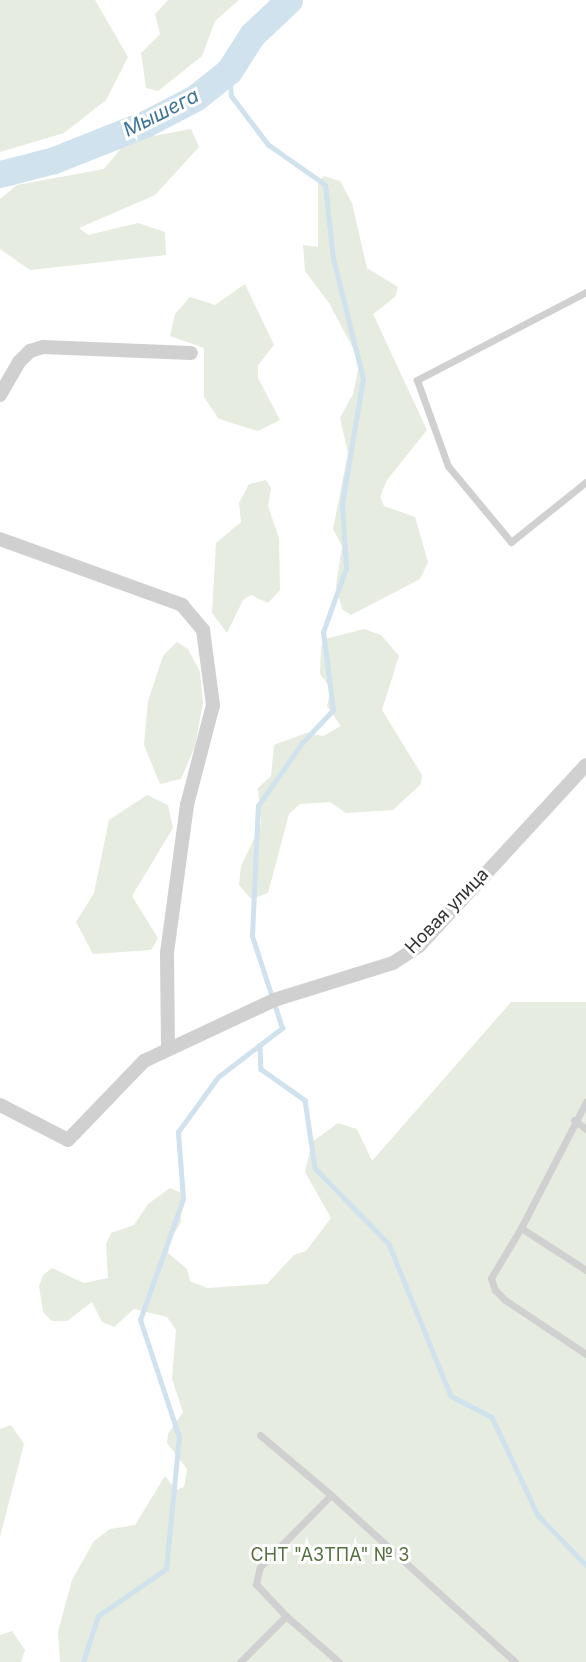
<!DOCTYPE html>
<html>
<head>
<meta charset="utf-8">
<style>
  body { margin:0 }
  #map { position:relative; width:586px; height:1662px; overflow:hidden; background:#fff; font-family:Inter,sans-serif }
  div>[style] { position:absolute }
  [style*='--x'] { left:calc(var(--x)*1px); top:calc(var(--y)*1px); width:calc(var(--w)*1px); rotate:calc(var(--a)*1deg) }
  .green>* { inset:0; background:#e6ecdf }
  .stream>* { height:4.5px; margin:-2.25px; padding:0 2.25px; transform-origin:2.25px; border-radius:2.25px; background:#cfe2ee }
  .river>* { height:27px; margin:-13.5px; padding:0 13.5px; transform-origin:13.5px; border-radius:13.5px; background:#cfe2ee }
  .service>* { height:7px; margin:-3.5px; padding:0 3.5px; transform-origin:3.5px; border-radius:3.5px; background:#d0d0d0 }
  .minor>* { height:14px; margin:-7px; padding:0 7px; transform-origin:7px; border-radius:7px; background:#d0d0d0 }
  span { translate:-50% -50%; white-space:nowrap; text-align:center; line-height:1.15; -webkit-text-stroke:6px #fff; paint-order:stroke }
  .street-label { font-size:18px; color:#333 }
  .park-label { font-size:18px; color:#56703f }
  .water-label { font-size:20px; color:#3f7597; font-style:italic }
</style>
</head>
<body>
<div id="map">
  <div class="green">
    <i style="clip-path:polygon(0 0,95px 0,128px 57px,106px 100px,64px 133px,0 152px)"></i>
    <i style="clip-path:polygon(168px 0,239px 0,215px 21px,202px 56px,158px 91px,146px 88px,141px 53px,160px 34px,155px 14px)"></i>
    <i style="clip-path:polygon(191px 129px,199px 147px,155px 195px,79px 228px,88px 235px,138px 223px,165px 232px,166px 255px,30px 270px,0 249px,0 199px,17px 185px,104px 169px,127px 141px)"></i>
    <i style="clip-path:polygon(324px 176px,340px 181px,352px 203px,367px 268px,398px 287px,395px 297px,373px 314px,427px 430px,387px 480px,380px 497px,384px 506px,415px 517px,428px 562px,420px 579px,351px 615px,342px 609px,336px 586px,342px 546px,333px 529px,348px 453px,340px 418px,353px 394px,360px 361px,329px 303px,305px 271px,303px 245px,318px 247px,318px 182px)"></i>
    <i style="clip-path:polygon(245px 284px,274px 345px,258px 365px,258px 378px,280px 420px,258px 431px,219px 419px,204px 397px,204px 348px,170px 336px,175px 314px,190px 297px,215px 305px)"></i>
    <i style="clip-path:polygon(266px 480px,271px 488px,268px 506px,279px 538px,280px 590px,268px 603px,251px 595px,243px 600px,227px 633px,212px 613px,216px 543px,241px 522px,239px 503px,249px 484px)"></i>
    <i style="clip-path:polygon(364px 629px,381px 635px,399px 656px,382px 710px,422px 775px,421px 784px,393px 810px,346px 813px,330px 802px,300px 804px,289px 814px,268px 893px,251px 899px,239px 885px,241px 866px,261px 824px,258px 788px,271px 776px,274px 745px,306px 733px,323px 736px,341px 726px,327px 706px,331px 689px,320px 674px,321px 647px,325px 639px)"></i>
    <i style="clip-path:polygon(177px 642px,188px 649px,200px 672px,203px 703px,195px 746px,181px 779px,160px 784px,144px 745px,148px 701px,163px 656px)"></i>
    <i style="clip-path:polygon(147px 795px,168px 805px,173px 828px,132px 896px,158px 938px,151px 950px,93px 954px,76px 922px,94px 893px,109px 820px)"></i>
    <i style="clip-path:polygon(511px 1002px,586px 1002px,586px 1662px,60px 1662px,58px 1632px,72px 1580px,94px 1541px,110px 1529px,135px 1525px,165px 1476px,176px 1490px,184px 1487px,187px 1469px,167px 1443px,168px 1434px,183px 1412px,172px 1379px,176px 1330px,167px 1317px,134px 1309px,114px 1327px,102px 1322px,92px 1302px,67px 1321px,52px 1321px,43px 1312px,39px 1286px,43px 1275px,52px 1268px,84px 1283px,108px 1278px,106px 1244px,111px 1233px,134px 1225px,148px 1204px,170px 1188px,181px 1193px,181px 1222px,170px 1240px,168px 1253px,187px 1269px,190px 1281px,207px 1288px,267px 1284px,294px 1255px,306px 1251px,331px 1218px,305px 1172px,312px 1142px,338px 1123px,357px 1129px,372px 1161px)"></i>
    <i style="clip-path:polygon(11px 1425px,24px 1444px,0 1537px,0 1429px)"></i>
    <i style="clip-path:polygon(12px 1631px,25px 1650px,21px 1662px,0 1662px,0 1635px)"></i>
  </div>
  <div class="stream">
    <i style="--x:260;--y:1045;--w:24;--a:88"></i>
    <i style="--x:261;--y:1069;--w:54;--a:35.2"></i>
    <i style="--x:305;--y:1100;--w:69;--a:81.6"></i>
    <i style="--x:315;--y:1168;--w:106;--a:45.8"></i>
    <i style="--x:389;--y:1244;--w:164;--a:67.8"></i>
    <i style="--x:451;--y:1396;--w:46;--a:27.1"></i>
    <i style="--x:492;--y:1417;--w:108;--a:64.9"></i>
    <i style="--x:538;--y:1515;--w:69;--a:46.2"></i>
    <i style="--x:83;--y:1662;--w:48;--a:-71.9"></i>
    <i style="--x:98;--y:1616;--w:83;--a:-34.7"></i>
    <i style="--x:166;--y:1569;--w:133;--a:-84.4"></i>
    <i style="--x:179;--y:1437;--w:123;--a:-108.4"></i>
    <i style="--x:140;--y:1320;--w:128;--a:-70.4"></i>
    <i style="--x:183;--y:1199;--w:67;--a:-94.3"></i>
    <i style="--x:178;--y:1132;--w:68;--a:-54"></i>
    <i style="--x:218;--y:1077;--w:81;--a:-37.4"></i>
    <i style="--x:282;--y:1028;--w:97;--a:-108.1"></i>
    <i style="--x:252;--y:936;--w:130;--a:-87.4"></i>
    <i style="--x:258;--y:806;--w:77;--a:-55.1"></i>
    <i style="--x:302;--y:743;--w:45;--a:-46.8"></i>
    <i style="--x:333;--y:710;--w:79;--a:-97.3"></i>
    <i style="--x:323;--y:632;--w:68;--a:-70.2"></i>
    <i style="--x:346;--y:568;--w:64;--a:-93.6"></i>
    <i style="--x:342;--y:504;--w:127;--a:-80.5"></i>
    <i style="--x:363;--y:379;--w:124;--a:-104"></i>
    <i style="--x:333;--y:259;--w:74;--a:-96.2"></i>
    <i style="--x:325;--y:185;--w:70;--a:-144.9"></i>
    <i style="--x:268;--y:145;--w:61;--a:-127.1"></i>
    <i style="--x:231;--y:96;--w:25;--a:-95"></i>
  </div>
  <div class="river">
    <i style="--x:0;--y:174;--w:56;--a:-14.5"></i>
    <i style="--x:54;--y:160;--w:98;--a:-21.6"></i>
    <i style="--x:145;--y:124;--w:56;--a:-27.5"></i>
    <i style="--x:195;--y:98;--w:43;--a:-38.5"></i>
    <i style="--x:229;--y:71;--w:43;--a:-57.4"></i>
    <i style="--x:252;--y:35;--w:51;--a:-43.4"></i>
  </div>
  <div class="service">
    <i style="--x:586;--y:292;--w:191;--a:152.5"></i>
    <i style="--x:417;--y:380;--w:91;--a:70.2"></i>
    <i style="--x:448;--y:466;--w:99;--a:50.3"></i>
    <i style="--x:511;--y:542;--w:96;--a:-38.7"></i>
    <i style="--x:586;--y:1102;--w:142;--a:117.3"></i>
    <i style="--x:521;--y:1228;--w:58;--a:121"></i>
    <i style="--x:491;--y:1278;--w:13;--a:72"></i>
    <i style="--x:495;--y:1290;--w:14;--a:45"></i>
    <i style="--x:505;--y:1300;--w:97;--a:33.7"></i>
    <i style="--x:574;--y:1120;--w:15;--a:37"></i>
    <i style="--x:521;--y:1228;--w:77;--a:32.9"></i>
    <i style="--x:331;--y:1495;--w:248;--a:42.2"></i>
    <i style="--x:286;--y:1616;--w:70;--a:41"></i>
    <i style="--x:240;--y:1662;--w:65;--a:-45"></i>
    <i style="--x:286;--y:1616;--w:44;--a:-133.2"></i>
    <i style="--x:256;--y:1584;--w:17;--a:-77"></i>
    <i style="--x:260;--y:1567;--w:101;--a:-45.4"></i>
    <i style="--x:331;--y:1495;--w:93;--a:-139.8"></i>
  </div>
  <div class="minor">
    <i style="--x:0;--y:395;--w:38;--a:-60"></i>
    <i style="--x:19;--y:362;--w:16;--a:-45"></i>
    <i style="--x:30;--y:351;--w:14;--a:-17"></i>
    <i style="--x:43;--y:347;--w:148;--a:2.3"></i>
    <i style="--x:0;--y:539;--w:194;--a:19.9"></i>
    <i style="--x:182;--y:605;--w:33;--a:50"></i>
    <i style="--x:203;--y:630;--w:76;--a:82.4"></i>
    <i style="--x:213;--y:705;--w:103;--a:104.6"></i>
    <i style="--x:187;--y:805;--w:149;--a:97.7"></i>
    <i style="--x:167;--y:953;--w:96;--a:89.4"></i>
    <i style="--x:0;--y:1105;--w:76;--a:27.2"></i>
    <i style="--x:68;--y:1140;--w:110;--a:-46.1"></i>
    <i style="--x:144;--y:1061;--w:144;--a:-25.1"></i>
    <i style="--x:274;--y:1000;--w:125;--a:-17.3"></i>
    <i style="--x:393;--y:963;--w:31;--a:-33"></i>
    <i style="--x:419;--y:946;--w:246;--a:-47.3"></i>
  </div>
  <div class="street-label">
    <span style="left:447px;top:911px;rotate:-46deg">Новая улица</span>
  </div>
  <div class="park-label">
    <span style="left:330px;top:1555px">СНТ "АЗТПА" № 3</span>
  </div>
  <div class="water-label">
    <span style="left:161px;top:113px;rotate:-27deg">Мышега</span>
  </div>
</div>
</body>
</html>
